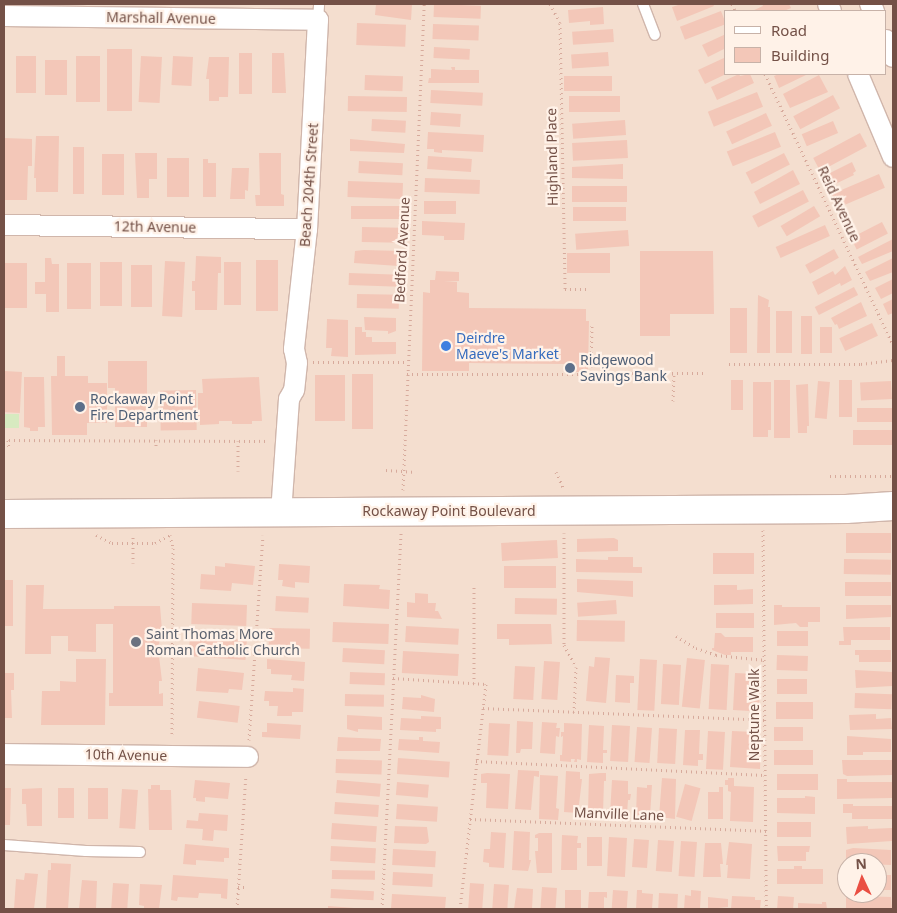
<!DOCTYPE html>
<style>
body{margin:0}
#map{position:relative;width:897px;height:913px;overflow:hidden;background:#fdeee1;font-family:"Noto Sans",sans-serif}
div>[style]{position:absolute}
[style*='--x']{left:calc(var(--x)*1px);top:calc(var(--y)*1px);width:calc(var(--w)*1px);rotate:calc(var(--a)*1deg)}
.residential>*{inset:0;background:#f4decf}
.green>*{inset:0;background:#d7eac0;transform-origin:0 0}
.building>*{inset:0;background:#f3c7b8;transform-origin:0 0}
.path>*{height:3px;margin-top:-1.5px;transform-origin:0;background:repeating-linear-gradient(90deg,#d7aa9c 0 1px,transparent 0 5px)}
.roads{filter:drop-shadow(1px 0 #d0b6ab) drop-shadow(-1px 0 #d0b6ab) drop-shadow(0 1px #d0b6ab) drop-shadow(0 -1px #d0b6ab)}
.lane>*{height:10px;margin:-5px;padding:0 5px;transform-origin:5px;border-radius:5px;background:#fff}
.street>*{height:20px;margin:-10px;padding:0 10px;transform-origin:10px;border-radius:10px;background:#fff}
.secondary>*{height:28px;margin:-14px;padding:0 14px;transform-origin:14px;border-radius:14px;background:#fff}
.dots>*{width:14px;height:14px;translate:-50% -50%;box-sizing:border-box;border:2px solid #fff2e8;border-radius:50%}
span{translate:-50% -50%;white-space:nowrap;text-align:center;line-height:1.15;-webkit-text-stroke:4.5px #fff2e8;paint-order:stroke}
.street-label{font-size:14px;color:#745147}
.shop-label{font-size:14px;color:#366cbe}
.left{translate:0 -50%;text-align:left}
.service-label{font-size:14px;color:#4e5e75}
.worship-label{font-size:14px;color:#5b616d}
.frame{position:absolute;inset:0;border:5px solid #745147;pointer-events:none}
.legend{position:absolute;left:724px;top:10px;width:162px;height:65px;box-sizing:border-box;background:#fff2e8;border:1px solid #c7b2a8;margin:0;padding:6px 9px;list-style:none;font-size:15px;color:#745147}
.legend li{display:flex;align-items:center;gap:10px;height:25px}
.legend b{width:25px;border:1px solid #c7b2a8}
.north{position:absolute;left:837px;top:853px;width:50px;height:50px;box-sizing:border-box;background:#fff2e8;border:1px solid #c7b2a8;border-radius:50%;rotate:357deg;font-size:14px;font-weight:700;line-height:20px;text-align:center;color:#745147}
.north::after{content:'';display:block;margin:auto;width:18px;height:22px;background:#ea4f43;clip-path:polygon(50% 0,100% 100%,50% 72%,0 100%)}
</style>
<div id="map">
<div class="residential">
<div style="clip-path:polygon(evenodd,4px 4px,893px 4px,893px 909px,4px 909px,4px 4px,726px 11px,886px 11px,886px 74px,726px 74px,726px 11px,4px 4px,847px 863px,877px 863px,877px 893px,847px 893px,847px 863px)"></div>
</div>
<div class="green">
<div style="left:4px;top:414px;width:15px;height:14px"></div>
</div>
<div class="building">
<div style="clip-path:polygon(376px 4px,412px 4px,411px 20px,375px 15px)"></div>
<div style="left:434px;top:4px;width:47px;height:13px;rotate:2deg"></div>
<div style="clip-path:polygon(681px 4px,713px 4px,714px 6px,677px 21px,672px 7px)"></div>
<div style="clip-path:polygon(762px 4px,789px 4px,791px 8px,784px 11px,752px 11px,763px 6px)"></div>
<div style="clip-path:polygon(603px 7px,604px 24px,590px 25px,590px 21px,569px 23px,568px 10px)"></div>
<div style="left:721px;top:11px;width:14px;height:44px;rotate:69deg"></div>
<div style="left:357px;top:23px;width:49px;height:22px;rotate:2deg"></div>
<div style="left:433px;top:24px;width:46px;height:15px;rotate:2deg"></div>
<div style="left:613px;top:29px;width:13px;height:41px;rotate:86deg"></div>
<div style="clip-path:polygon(726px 34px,726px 48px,708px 57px,702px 45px)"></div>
<div style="left:434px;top:47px;width:36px;height:11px;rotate:3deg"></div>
<div style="left:107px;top:49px;width:25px;height:62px"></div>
<div style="left:608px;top:52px;width:14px;height:37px;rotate:86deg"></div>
<div style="left:239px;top:53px;width:13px;height:41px"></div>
<div style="clip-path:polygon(272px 53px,284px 53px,286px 93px,272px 93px)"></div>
<div style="left:16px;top:56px;width:20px;height:37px"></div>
<div style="left:76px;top:56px;width:24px;height:46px"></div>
<div style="left:141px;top:56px;width:21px;height:46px;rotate:3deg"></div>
<div style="left:173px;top:56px;width:20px;height:29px;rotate:3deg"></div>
<div style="clip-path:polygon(209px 57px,229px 57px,228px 97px,219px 97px,219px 101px,209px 101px,209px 79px,206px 79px)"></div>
<div style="clip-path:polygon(726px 57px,726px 74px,705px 84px,698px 70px)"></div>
<div style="left:45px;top:60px;width:22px;height:35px"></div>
<div style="clip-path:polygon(451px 67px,455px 67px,455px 70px,479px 70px,479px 83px,428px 83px,429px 78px,431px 78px,431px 69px,452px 70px)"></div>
<div style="clip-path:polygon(739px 74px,740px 76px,750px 74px,754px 83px,717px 100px,711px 87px)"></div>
<div style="clip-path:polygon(779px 74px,808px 74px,779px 88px,774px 76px)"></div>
<div style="left:365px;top:75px;width:38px;height:15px;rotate:2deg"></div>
<div style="clip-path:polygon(819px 75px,828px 92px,790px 108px,783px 94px)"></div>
<div style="left:612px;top:76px;width:15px;height:48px;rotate:90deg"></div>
<div style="left:431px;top:90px;width:52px;height:13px;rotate:3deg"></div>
<div style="left:757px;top:92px;width:16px;height:53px;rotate:68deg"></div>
<div style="left:833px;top:95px;width:15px;height:45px;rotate:62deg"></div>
<div style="left:348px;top:96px;width:59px;height:15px;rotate:1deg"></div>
<div style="left:620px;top:96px;width:16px;height:51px;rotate:90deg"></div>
<div style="left:431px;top:112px;width:30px;height:13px;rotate:4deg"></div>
<div style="left:766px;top:113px;width:14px;height:44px;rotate:65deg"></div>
<div style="left:372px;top:119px;width:34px;height:12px;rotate:3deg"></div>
<div style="left:625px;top:120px;width:15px;height:53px;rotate:86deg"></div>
<div style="left:833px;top:121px;width:13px;height:34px;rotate:67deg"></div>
<div style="clip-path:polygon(428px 132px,484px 135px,483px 152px,442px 150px,442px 153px,434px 152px,434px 149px,427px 149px)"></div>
<div style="left:775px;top:132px;width:16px;height:52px;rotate:68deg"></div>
<div style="left:860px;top:133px;width:15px;height:53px;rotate:62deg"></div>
<div style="clip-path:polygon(36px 136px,59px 136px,58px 192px,36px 192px,36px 178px,34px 178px)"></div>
<div style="clip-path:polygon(4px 138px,32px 139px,32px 166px,28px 166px,27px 200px,4px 200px)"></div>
<div style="clip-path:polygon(350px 139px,405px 144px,404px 153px,350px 151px)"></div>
<div style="left:627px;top:140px;width:18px;height:55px;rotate:87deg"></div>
<div style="left:73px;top:147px;width:11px;height:47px"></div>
<div style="clip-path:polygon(135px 153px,157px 153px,157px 179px,149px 179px,149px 198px,137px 198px)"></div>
<div style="clip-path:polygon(259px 153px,281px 153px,281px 194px,284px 195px,284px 206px,256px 206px,255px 195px,260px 195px)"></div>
<div style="left:784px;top:153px;width:13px;height:43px;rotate:63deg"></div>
<div style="left:102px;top:154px;width:22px;height:41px"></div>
<div style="left:428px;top:156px;width:44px;height:13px;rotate:4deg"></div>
<div style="left:167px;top:158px;width:22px;height:39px"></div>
<div style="clip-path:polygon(203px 159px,208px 159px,208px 163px,216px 163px,216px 197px,203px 197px)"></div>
<div style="left:359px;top:161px;width:44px;height:12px;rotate:3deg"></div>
<div style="clip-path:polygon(852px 162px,856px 171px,853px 173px,854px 175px,827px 188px,822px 177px)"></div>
<div style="clip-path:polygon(623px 164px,623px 179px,572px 178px,572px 167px)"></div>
<div style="clip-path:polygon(232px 168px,249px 168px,248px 191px,245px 190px,245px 199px,230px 199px)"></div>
<div style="clip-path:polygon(793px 170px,800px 184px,760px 204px,754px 192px)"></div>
<div style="left:879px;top:174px;width:15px;height:51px;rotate:67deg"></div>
<div style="left:425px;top:178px;width:55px;height:14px;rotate:2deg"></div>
<div style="left:348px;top:181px;width:55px;height:16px;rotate:2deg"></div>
<div style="left:572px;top:186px;width:55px;height:16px"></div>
<div style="left:803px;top:190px;width:13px;height:57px;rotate:63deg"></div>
<div style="left:424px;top:201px;width:32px;height:13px"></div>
<div style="left:351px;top:206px;width:50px;height:13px"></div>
<div style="left:814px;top:206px;width:12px;height:39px;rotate:59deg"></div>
<div style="left:626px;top:207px;width:14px;height:53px;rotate:90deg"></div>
<div style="clip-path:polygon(422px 221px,465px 223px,464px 240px,444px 240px,444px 236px,422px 235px)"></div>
<div style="left:882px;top:222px;width:13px;height:35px;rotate:63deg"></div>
<div style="left:825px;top:225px;width:12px;height:54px;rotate:66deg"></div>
<div style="left:362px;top:227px;width:39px;height:15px;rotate:1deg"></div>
<div style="left:628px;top:230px;width:16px;height:53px;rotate:86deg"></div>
<div style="clip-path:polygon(893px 239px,893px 251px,862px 264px,858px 257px)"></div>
<div style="left:834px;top:249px;width:10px;height:33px;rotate:61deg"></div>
<div style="clip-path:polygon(364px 250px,400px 251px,399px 266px,354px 263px,355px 251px)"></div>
<div style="clip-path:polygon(640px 251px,713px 251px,714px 314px,670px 314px,670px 336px,640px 336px)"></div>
<div style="left:567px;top:253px;width:43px;height:20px"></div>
<div style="clip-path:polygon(196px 256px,221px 257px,221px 273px,218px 273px,217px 310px,195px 310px,195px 291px,192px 291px,192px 281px,195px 281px)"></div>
<div style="clip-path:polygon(45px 258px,51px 258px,52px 264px,59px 264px,59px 312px,46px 312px,46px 294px,35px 294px,35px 282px,45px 282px)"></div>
<div style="clip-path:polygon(893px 258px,893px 272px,870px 281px,865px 272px)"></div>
<div style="left:256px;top:260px;width:22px;height:51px"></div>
<div style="left:165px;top:261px;width:20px;height:55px;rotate:3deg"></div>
<div style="left:122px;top:262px;width:44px;height:22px;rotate:90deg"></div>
<div style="left:224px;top:262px;width:17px;height:43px"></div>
<div style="left:5px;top:263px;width:22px;height:45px"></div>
<div style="left:67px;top:263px;width:24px;height:46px"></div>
<div style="left:131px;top:265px;width:21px;height:42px"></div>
<div style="clip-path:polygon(845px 266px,852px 280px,841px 286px,840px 283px,818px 295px,812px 282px,833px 271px,835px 275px)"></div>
<div style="clip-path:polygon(436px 271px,459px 272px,459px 281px,444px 282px,457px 282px,457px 292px,469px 293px,469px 308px,586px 309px,586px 321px,589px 321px,588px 372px,566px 372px,566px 364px,469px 363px,469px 371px,422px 371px,423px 292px,430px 293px,430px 280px,435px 280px)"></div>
<div style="left:349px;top:273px;width:51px;height:12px;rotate:2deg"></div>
<div style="clip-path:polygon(893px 279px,893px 293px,881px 299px,875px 288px)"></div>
<div style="left:854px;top:287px;width:9px;height:44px;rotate:63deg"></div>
<div style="left:357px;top:294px;width:42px;height:14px;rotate:1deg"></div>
<div style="clip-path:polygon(758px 295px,769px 300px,768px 307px,770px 307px,770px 353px,757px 353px)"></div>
<div style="clip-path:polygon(893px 299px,893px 313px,888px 315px,883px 304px)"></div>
<div style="clip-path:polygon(861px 302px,867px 316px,839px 329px,837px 324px,835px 325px,831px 318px)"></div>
<div style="left:747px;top:308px;width:45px;height:17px;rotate:90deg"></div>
<div style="left:776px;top:311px;width:16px;height:42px"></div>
<div style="left:801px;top:316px;width:11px;height:38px"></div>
<div style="clip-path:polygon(364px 317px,396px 318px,396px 331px,388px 334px,388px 331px,365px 330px)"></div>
<div style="clip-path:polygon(327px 319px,348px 320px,348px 357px,331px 356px,332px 348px,326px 348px)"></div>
<div style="left:872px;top:323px;width:14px;height:36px;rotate:65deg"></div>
<div style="clip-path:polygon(355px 327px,362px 327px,362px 332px,366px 332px,366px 337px,372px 337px,372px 342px,396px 342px,396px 354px,355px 355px)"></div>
<div style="left:820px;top:327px;width:12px;height:26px"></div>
<div style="clip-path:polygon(57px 356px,65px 356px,65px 376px,88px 376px,88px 383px,107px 383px,107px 423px,87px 423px,87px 435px,52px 435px,51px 376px,57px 376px)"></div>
<div style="clip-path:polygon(108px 361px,147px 361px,147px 427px,115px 427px,115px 388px,108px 388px)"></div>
<div style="left:4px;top:371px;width:18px;height:41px;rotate:3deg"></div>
<div style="left:373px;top:374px;width:55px;height:21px;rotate:90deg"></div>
<div style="left:315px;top:375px;width:30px;height:46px"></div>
<div style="clip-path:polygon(24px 377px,44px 377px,45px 427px,38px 427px,38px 431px,30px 431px,30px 428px,24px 427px)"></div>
<div style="clip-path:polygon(259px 377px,262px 421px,252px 421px,252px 424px,232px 424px,232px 421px,219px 421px,219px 424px,200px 425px,200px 421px,198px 421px,198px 393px,203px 393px,202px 379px)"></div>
<div style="left:731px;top:380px;width:12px;height:30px"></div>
<div style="left:774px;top:380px;width:16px;height:58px"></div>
<div style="left:839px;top:380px;width:13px;height:37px"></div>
<div style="left:818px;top:381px;width:12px;height:37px;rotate:5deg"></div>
<div style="left:891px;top:381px;width:18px;height:31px;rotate:87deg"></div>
<div style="clip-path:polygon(753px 382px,771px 382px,771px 430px,768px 430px,768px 437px,753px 437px)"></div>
<div style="clip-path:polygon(808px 384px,809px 426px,807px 426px,807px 433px,798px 433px,796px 385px)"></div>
<div style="left:196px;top:390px;width:40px;height:36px;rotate:89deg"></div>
<div style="left:857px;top:408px;width:35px;height:14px"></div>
<div style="left:853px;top:430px;width:39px;height:15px"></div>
<div style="left:846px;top:533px;width:45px;height:20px"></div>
<div style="clip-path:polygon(614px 538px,618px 540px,618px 551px,577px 552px,577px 539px)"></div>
<div style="left:557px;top:540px;width:18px;height:56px;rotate:87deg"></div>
<div style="left:713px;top:553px;width:41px;height:21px"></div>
<div style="clip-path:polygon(608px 557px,633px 557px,633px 567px,642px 567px,642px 573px,576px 572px,576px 559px,608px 560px)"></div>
<div style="left:844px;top:559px;width:47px;height:15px;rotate:1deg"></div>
<div style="clip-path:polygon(225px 563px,255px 566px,253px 585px,232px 583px,231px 591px,200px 589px,201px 574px,215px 575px,215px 566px,225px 567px)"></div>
<div style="clip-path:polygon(279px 564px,310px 566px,309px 583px,295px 582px,295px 588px,282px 586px,283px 580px,278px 580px)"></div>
<div style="left:504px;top:566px;width:52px;height:22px"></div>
<div style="clip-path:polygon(577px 579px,633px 581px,633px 597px,577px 592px)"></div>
<div style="left:4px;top:580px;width:9px;height:46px"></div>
<div style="left:845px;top:582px;width:46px;height:14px"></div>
<div style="clip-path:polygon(344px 584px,380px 585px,379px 589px,390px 590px,389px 609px,343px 606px)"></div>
<div style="clip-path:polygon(26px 585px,44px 585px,43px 609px,114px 609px,114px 606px,160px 606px,162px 630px,160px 630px,159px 647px,162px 647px,162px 656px,159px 656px,162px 681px,159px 681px,159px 694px,163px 693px,163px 706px,109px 706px,109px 693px,113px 693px,113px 624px,96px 624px,96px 652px,68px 651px,68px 636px,51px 636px,51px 654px,25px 654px)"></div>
<div style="clip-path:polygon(714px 585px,737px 585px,737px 590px,753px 589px,753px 604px,714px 605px)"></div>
<div style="clip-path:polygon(415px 593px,428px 594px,428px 603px,436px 603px,435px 611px,438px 611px,442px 619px,407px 617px,407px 602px,415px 603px)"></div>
<div style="left:276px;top:596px;width:33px;height:15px;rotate:3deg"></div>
<div style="left:515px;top:598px;width:42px;height:16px;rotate:1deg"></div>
<div style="left:616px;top:600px;width:14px;height:39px;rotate:86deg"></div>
<div style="left:192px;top:603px;width:55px;height:21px;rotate:2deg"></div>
<div style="clip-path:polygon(774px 605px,782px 605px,782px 607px,820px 607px,820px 622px,808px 622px,808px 627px,800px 627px,796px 623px,774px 625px)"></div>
<div style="clip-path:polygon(846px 605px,891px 605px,891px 617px,846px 619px)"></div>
<div style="left:716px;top:613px;width:38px;height:15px"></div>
<div style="left:577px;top:620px;width:48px;height:21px;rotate:1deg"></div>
<div style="left:333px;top:622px;width:56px;height:20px;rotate:2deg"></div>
<div style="clip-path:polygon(497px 624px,551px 624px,552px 644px,509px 645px,509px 639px,497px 639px)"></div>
<div style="left:406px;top:626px;width:53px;height:16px;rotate:3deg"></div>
<div style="clip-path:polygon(843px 627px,890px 627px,890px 640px,851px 640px,851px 645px,839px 645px,839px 641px,844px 641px)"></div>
<div style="left:269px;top:628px;width:41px;height:20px;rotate:1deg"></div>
<div style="left:777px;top:631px;width:31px;height:15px"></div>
<div style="clip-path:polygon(715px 633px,721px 633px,725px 637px,753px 637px,753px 652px,731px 652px,731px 655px,725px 655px,712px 650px,712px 648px,714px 648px)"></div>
<div style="left:190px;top:636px;width:57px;height:20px;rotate:4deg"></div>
<div style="left:343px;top:648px;width:42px;height:14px;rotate:3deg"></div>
<div style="clip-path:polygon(855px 650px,891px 650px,891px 662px,859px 662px,859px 655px,855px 655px)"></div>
<div style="left:403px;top:651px;width:56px;height:22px;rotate:3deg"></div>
<div style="left:777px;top:655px;width:31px;height:15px;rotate:2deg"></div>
<div style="clip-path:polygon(595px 657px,610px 658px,606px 703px,586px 701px,589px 666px,594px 667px)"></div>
<div style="left:687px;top:658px;width:18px;height:49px;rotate:6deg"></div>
<div style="clip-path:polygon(76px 659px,106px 659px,105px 725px,41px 725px,42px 691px,60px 691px,60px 681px,76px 682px)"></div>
<div style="clip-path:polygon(267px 659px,305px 662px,304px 681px,291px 680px,292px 675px,271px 674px,271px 669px,267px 669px)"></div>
<div style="left:640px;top:659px;width:17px;height:51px;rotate:3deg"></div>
<div style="left:544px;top:661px;width:16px;height:38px;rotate:4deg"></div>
<div style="left:663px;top:664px;width:18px;height:40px;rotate:3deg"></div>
<div style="left:711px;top:664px;width:18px;height:45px;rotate:3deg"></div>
<div style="left:515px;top:666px;width:20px;height:33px;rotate:3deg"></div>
<div style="clip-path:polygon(198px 668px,244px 673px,242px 690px,229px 689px,228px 693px,196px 691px)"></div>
<div style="clip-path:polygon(855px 670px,892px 672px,892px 686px,856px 688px)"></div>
<div style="left:350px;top:672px;width:35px;height:12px;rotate:2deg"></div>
<div style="clip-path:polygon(4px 673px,14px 673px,14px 690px,11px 690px,12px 718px,4px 718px)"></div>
<div style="clip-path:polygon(735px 673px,757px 674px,756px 691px,760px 691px,759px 706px,750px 705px,750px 711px,733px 710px)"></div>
<div style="clip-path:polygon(616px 675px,634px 676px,634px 683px,630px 683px,630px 703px,615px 702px)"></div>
<div style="left:777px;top:679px;width:30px;height:15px"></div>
<div style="clip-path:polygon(293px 688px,304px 689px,303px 712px,292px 712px,292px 716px,277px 716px,278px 706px,269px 706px,269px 701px,264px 701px,265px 691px,293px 692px)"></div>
<div style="left:855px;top:693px;width:37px;height:15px;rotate:2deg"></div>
<div style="left:345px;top:694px;width:39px;height:12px;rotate:1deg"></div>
<div style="clip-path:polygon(421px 695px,435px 699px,434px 712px,402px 709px,403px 697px,421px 698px)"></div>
<div style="left:199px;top:701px;width:41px;height:17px;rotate:7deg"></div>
<div style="left:776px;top:702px;width:37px;height:17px"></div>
<div style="clip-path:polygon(876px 714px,876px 719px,891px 718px,892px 729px,850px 730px,849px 715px)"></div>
<div style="clip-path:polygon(347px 715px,382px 717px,382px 730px,358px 729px,358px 732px,347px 729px)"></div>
<div style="clip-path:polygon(421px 716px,441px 717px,441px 729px,436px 729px,436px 732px,400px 730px,401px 718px,421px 719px)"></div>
<div style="clip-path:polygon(517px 721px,533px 722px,532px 749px,521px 749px,520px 753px,516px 753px)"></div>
<div style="clip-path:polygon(542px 722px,557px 723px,556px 728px,560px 728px,559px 737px,556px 736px,555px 754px,540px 753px)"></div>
<div style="clip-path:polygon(267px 723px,301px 725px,300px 739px,262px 737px,262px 732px,267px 732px)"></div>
<div style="left:489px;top:723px;width:21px;height:32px;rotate:3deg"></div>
<div style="clip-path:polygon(564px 723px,582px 724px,581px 760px,577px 759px,577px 762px,574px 762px,575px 759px,571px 759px,571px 762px,560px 761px,560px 755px,562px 755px,563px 736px,561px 737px,561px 732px,564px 732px)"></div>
<div style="clip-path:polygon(589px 725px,604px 726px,603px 750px,607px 750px,607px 753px,603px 753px,603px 763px,587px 762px)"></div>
<div style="left:612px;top:725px;width:18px;height:36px;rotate:3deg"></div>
<div style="left:637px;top:727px;width:15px;height:35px;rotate:4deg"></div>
<div style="left:774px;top:727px;width:29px;height:14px"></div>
<div style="left:659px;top:728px;width:18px;height:35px;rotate:3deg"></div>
<div style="clip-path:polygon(685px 730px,700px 730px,699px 754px,703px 754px,703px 760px,698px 760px,698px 766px,683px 765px)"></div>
<div style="left:708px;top:731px;width:17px;height:38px;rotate:3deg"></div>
<div style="clip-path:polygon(732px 731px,754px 732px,754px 743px,761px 743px,760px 769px,730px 767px)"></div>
<div style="clip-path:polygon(847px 736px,891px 739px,891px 752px,863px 752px,863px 755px,847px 755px)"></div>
<div style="clip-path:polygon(338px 737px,381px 739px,380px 751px,337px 751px)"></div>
<div style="clip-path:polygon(419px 737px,423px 737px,423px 741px,440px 742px,439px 753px,398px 750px,399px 739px,419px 740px)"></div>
<div style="left:813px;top:750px;width:15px;height:39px;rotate:90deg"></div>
<div style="left:398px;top:758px;width:52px;height:16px;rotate:4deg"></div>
<div style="left:336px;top:759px;width:46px;height:14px;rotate:2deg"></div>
<div style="clip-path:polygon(842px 760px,892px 760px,892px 775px,847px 776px,843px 774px)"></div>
<div style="clip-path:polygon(518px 770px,539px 771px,539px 777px,534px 776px,531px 810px,515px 809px)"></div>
<div style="clip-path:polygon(566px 771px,580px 772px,580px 779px,582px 779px,578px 813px,564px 812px)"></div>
<div style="clip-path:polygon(487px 773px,510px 774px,508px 809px,486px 808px,487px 783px,481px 783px,481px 774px)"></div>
<div style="clip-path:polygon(601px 773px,606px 773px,606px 781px,604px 781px,603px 813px,588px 812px,589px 774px)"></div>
<div style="left:818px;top:774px;width:16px;height:41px;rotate:90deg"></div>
<div style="clip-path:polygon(540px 775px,558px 776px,556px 808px,559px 809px,558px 820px,539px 819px)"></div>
<div style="clip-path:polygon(662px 778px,676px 779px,675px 819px,659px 817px)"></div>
<div style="clip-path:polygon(728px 778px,734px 778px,734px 786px,754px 787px,753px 822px,730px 821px,731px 792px,728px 791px,728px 785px,725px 785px,725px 780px,728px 780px)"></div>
<div style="clip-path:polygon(837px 779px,847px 779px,847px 782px,892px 782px,892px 798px,837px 799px)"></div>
<div style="clip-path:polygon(195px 780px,230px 783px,228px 799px,205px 797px,205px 802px,196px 801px,196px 798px,193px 798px)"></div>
<div style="left:337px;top:780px;width:44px;height:13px;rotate:5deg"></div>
<div style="clip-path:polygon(612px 780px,628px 781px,628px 794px,631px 794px,630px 800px,628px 800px,627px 814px,610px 814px)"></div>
<div style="left:397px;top:782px;width:32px;height:13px;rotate:5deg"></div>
<div style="left:685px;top:784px;width:16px;height:34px;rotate:15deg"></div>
<div style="clip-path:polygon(151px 785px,160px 785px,160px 790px,171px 790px,172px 830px,149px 830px,148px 789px,151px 789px)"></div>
<div style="clip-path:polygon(647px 785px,652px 785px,650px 816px,636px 815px,637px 787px,647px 788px)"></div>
<div style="clip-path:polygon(719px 787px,723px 787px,723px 819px,708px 819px,708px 792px,719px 792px)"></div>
<div style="clip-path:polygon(4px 788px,11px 788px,10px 825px,4px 825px)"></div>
<div style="clip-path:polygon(42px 788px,42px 826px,27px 826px,26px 804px,22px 804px,22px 789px)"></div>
<div style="left:58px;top:788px;width:16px;height:30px"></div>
<div style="left:88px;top:788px;width:20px;height:31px"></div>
<div style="left:122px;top:789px;width:16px;height:39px;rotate:4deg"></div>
<div style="clip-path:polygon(805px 796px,815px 797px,815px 814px,777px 813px,777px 798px,805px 798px)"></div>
<div style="left:335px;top:802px;width:44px;height:12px;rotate:4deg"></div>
<div style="left:397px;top:804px;width:41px;height:15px;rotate:4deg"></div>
<div style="clip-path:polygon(843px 804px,853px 804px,853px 806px,892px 806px,892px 819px,852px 819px,852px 813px,843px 813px)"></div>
<div style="clip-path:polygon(199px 813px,228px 815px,227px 831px,214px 830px,213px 841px,202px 840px,203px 829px,186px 828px,187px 820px,198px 821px)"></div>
<div style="left:777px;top:822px;width:34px;height:15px"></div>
<div style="left:332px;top:823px;width:45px;height:16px;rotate:4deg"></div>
<div style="clip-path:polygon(395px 826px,427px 827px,429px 842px,426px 844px,394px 843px)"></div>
<div style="clip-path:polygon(868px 826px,868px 829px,892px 828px,892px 841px,847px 844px,846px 827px)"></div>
<div style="clip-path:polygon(514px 831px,530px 832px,529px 860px,531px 860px,528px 871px,512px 870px)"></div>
<div style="clip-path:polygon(491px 832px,506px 833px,504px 868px,489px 867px,489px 863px,483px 862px,484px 849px,490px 849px)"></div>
<div style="clip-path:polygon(539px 833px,552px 833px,552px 873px,537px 873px,535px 851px,538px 851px,538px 838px,535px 838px,535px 835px)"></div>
<div style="clip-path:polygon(562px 835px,578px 836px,577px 843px,581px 843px,581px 848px,577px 848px,577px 870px,561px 870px)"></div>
<div style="left:587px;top:837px;width:15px;height:29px"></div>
<div style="left:609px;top:837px;width:18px;height:39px;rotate:3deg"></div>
<div style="left:634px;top:839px;width:15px;height:28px;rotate:4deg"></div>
<div style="left:658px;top:840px;width:16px;height:31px;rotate:4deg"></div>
<div style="left:681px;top:841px;width:16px;height:35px;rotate:4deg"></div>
<div style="clip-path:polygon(729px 842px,752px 844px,750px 879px,727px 878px,728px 865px,726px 865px)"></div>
<div style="clip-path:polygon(705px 843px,721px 843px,723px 864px,720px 864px,721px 877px,703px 877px)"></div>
<div style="clip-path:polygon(185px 844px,229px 848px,229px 858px,224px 858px,224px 862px,196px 860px,196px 865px,183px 864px)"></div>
<div style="left:331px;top:846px;width:45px;height:15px;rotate:3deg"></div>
<div style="clip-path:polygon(777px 846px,810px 846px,809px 852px,806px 852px,806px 861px,778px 861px)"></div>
<div style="clip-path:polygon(853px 848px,891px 850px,891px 865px,846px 863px,846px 850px)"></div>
<div style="left:393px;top:849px;width:43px;height:16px;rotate:3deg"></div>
<div style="clip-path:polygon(51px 863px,71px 864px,68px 909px,46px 909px,48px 870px,51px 870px)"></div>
<div style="clip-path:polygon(794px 866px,802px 866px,802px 869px,823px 869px,823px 884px,777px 884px,777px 869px,794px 869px)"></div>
<div style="left:332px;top:870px;width:43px;height:9px;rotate:1deg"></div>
<div style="left:393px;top:872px;width:40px;height:13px;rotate:3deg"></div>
<div style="clip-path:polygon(25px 873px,38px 874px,34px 909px,14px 909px,16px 879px,24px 880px)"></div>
<div style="clip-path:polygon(173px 875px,228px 879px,227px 899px,221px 898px,221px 894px,199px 893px,198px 898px,178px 897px,177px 901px,171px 900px)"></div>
<div style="left:877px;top:875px;width:14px;height:15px"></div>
<div style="clip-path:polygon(82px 880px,97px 881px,96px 909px,79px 909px)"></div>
<div style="left:113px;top:883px;width:16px;height:26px;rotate:4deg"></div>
<div style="left:470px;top:883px;width:14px;height:26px;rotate:4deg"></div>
<div style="clip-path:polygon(140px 884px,162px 885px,159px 909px,144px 909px,144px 906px,139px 905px)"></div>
<div style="left:494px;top:884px;width:15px;height:25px;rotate:4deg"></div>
<div style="left:542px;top:887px;width:15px;height:22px;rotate:4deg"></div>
<div style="clip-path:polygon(517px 888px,533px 889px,532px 909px,514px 909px)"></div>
<div style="left:331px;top:889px;width:43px;height:9px;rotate:3deg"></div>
<div style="left:565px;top:890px;width:16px;height:19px"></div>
<div style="left:613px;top:890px;width:15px;height:19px;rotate:4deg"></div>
<div style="clip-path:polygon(637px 890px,642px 890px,642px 893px,653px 894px,652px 909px,636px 909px)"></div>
<div style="clip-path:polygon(691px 890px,701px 891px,700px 909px,684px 909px,685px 895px,691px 896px)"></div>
<div style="clip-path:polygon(589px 892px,607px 892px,607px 898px,604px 897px,604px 909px,588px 909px)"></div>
<div style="left:659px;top:893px;width:19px;height:16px;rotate:3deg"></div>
<div style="clip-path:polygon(392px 894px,446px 897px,445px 909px,391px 909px)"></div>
<div style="clip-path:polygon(732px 896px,755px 897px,755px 900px,761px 900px,760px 909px,731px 909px)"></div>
<div style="left:778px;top:896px;width:16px;height:13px;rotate:4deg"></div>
<div style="clip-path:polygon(859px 896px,891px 897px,892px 909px,846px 909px,846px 897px)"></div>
<div style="clip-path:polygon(708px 897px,728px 899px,728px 907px,708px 909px)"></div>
<div style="clip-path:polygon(822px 902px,826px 902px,827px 909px,798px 909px,798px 903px,822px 904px)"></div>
<div style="clip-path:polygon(328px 906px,354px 908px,354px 909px,328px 909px)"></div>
</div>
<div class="path">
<div style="--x:550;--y:4;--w:21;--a:62"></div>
<div style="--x:560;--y:23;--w:266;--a:88.9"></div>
<div style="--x:565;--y:289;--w:23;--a:0"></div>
<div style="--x:732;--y:4;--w:8;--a:67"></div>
<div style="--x:765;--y:74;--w:300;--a:64.7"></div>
<div style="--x:313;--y:362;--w:95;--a:0"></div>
<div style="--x:729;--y:364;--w:132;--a:0"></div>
<div style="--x:861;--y:364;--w:32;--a:-7"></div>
<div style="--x:591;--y:372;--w:49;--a:-88.8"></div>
<div style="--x:627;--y:373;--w:80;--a:0"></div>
<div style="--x:407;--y:374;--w:182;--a:0"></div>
<div style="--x:589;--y:374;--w:9;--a:-13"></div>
<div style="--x:673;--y:401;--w:28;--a:-88"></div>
<div style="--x:4;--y:440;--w:263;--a:0.2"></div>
<div style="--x:8;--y:440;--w:9;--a:84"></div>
<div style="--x:156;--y:440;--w:9;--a:90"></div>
<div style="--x:238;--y:441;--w:30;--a:90"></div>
<div style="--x:386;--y:470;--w:30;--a:4"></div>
<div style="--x:556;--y:472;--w:19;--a:65"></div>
<div style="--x:830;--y:476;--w:63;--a:0"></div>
<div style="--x:403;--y:490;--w:486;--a:-87.5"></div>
<div style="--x:763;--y:530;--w:379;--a:89.5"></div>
<div style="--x:564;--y:533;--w:112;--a:90"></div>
<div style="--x:564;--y:645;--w:25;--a:61"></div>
<div style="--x:576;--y:667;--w:45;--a:92.5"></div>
<div style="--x:96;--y:535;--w:18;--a:27"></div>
<div style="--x:112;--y:543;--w:43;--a:0"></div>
<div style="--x:155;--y:543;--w:17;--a:-28"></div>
<div style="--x:170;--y:535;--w:13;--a:77"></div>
<div style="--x:173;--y:548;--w:186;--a:90.3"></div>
<div style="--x:133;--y:563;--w:29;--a:-90"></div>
<div style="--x:676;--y:636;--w:23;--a:31"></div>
<div style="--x:696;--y:648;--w:21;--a:19"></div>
<div style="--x:716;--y:655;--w:49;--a:5.8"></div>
<div style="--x:393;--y:678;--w:93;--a:3.7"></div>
<div style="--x:486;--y:684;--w:226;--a:96.6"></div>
<div style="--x:474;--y:683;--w:98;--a:-90"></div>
<div style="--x:483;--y:708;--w:282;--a:2.4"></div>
<div style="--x:249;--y:740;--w:205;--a:-86.1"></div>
<div style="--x:476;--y:761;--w:290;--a:2.8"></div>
<div style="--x:470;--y:819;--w:297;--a:2.3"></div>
<div style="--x:238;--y:887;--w:8;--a:0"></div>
<div style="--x:237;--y:909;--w:134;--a:-86.2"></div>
<div style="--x:382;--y:909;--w:376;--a:-87.1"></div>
</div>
<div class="roads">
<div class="lane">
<div style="--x:643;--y:4;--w:33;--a:69"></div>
<div style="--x:318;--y:20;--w:16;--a:-86"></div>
<div style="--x:4;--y:845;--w:82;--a:4.2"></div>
<div style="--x:86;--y:851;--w:54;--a:1.1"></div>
</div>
<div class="street">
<div style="--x:828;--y:4;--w:8;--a:67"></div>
<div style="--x:870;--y:4;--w:8;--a:60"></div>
<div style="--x:4;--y:16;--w:314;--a:0.7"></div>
<div style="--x:318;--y:20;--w:209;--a:93"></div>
<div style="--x:307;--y:229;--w:121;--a:96.2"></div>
<div style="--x:294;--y:349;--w:14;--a:78"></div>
<div style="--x:297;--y:363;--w:27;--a:96"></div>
<div style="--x:294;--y:390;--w:10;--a:119"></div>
<div style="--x:289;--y:399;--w:113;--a:94"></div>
<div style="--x:886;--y:40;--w:18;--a:68"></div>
<div style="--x:858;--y:74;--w:90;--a:67.1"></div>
<div style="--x:4;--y:225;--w:303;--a:0.8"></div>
<div style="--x:4;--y:754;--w:244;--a:0.7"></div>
</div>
<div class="secondary">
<div style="--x:4;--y:514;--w:842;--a:-0.34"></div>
<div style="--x:846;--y:509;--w:47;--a:-3.7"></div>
</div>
</div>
<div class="dots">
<div style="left:446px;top:346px;background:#3f7fe0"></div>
<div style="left:570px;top:368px;background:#5c6f8a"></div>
<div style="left:80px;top:407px;background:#5c6f8a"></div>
<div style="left:136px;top:642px;background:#6b7280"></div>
</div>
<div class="street-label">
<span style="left:161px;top:18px;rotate:1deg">Marshall Avenue</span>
<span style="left:552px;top:157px;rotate:-91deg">Highland Place</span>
<span style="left:309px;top:185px;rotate:-86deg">Beach 204th Street</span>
<span style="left:839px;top:204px;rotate:65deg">Reid Avenue</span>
<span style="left:155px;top:227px;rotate:1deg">12th Avenue</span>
<span style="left:402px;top:250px;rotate:-87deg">Bedford Avenue</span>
<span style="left:449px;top:511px">Rockaway Point Boulevard</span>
<span style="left:754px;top:715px;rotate:-90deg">Neptune Walk</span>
<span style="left:126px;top:755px;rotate:1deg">10th Avenue</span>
<span style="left:619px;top:814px;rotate:2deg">Manville Lane</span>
</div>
<div class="shop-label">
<span class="left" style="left:456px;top:346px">Deirdre<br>Maeve's Market</span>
</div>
<div class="service-label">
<span class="left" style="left:580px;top:368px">Ridgewood<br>Savings Bank</span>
<span class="left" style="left:90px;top:407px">Rockaway Point<br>Fire Department</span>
</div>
<div class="worship-label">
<span class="left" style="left:146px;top:642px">Saint Thomas More<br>Roman Catholic Church</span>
</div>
<div class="frame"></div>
<ul class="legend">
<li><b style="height:6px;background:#fff"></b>Road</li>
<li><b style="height:14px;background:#f3c7b8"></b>Building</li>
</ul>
<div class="north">N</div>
</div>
